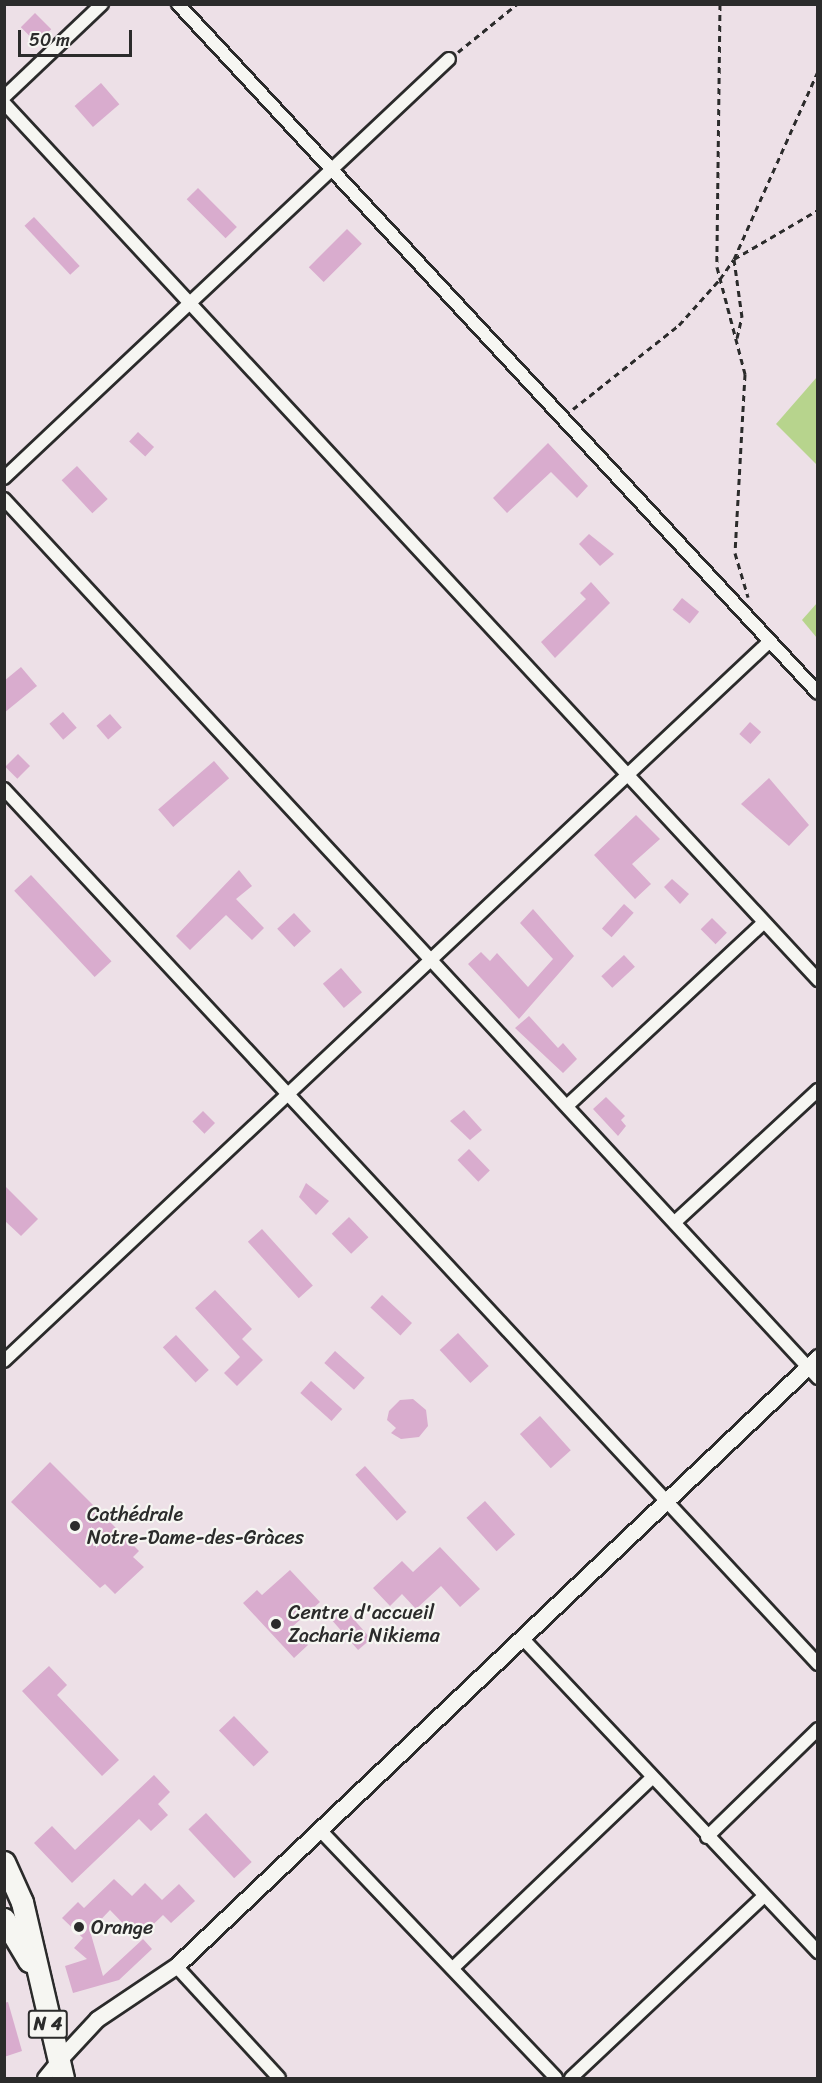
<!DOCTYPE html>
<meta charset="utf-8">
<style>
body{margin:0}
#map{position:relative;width:822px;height:2083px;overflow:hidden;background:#ede0e7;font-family:Sriracha,sans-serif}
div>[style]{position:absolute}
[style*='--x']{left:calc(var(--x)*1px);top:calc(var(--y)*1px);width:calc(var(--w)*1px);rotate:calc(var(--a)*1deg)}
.green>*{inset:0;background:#b7d48d}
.building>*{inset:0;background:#d9acce;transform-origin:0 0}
.path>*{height:3px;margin-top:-1.5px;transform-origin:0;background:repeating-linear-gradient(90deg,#2b2b2b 0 6px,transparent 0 10.5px)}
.roads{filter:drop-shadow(2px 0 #2b2b2b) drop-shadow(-2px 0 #2b2b2b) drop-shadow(0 2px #2b2b2b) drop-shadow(0 -2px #2b2b2b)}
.minor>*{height:12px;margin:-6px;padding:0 6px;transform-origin:6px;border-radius:6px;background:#f6f6f2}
.tertiary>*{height:15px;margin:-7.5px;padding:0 7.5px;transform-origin:7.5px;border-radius:7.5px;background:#f6f6f2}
.trunk>*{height:21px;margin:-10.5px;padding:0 10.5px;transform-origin:10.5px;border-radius:10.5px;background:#f6f6f2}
.dots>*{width:16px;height:16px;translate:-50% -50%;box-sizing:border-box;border:3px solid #f6f6f2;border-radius:50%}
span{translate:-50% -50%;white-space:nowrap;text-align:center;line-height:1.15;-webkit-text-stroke:4.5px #f6f6f2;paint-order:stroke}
.shield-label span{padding:2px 4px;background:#f6f6f2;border:2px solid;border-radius:4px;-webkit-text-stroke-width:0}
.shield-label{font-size:18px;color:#2b2b2b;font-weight:700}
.poi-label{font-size:20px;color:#2b2b2b}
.left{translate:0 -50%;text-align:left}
.frame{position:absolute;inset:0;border:6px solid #2b2b2b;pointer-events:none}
.scale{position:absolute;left:18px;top:30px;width:114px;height:27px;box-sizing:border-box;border:3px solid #2b2b2b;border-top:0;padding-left:8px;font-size:18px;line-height:21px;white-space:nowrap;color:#2b2b2b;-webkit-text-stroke:4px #f6f6f2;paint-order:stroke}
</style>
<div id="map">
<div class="green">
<div style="clip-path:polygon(817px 377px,817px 465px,776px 424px)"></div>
<div style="clip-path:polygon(817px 603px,817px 638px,802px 620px)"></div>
</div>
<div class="building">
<div style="left:35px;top:13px;width:23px;height:20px;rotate:45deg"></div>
<div style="left:101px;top:83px;width:28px;height:35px;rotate:49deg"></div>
<div style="left:198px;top:188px;width:55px;height:16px;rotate:45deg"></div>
<div style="left:34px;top:217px;width:67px;height:13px;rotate:47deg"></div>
<div style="left:347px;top:229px;width:21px;height:54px;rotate:45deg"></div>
<div style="left:138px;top:432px;width:22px;height:13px;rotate:43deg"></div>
<div style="clip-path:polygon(548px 443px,588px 486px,577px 498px,551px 472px,507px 513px,493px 498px)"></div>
<div style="left:77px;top:466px;width:45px;height:21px;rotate:47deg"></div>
<div style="clip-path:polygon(589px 534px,614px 554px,600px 566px,579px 544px)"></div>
<div style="clip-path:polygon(591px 582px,610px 603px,555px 658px,541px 642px,586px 599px,580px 593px)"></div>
<div style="left:682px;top:598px;width:22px;height:15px;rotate:39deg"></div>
<div style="clip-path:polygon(21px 667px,37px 686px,4px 713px,4px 681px)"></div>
<div style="left:63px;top:712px;width:21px;height:18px;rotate:49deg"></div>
<div style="left:110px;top:714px;width:18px;height:18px;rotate:49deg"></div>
<div style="left:750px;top:722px;width:15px;height:16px;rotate:42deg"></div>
<div style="left:18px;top:754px;width:17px;height:18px;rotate:45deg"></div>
<div style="left:214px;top:761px;width:23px;height:74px;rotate:49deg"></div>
<div style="clip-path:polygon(769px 778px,809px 825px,789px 846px,741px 804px)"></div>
<div style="clip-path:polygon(636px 815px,660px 839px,632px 864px,651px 884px,635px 899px,594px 855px)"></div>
<div style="clip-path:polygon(239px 870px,252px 886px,236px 899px,264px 928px,252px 940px,226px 915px,190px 950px,176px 936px)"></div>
<div style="left:31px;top:875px;width:118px;height:23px;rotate:47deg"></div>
<div style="clip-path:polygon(672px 879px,689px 894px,680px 904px,664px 887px)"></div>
<div style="left:624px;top:904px;width:13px;height:33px;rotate:42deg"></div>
<div style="clip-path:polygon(533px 909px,574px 956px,519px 1019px,468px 964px,481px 952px,490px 961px,497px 953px,528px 987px,553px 959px,520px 923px)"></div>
<div style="left:294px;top:913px;width:25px;height:23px;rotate:47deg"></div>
<div style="left:712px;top:918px;width:21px;height:16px;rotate:45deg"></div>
<div style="left:624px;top:955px;width:16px;height:31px;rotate:47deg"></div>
<div style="left:341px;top:968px;width:32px;height:24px;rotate:49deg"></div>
<div style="clip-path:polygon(529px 1016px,558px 1048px,563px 1043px,577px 1059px,563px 1073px,515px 1028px)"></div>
<div style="clip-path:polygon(606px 1097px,625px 1116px,621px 1120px,626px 1126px,618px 1136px,593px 1109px)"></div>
<div style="clip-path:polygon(464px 1110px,482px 1130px,470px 1140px,450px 1121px)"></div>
<div style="left:203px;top:1111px;width:17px;height:15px;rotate:45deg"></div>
<div style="left:469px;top:1149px;width:30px;height:16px;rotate:46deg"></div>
<div style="clip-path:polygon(306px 1183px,329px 1201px,316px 1215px,299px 1197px)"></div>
<div style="clip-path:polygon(4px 1185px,38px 1219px,21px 1236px,4px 1220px)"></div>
<div style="left:349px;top:1217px;width:28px;height:24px;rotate:46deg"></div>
<div style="left:262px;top:1229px;width:76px;height:19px;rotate:48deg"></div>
<div style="clip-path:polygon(215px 1290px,252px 1329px,242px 1339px,263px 1360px,237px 1386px,224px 1373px,240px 1357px,195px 1308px)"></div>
<div style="left:382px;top:1295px;width:41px;height:17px;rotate:43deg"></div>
<div style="left:458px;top:1333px;width:45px;height:25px;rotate:47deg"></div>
<div style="left:176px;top:1335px;width:48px;height:18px;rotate:47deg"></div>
<div style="left:335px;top:1351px;width:40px;height:16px;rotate:42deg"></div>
<div style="left:311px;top:1381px;width:42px;height:16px;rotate:42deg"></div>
<div style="clip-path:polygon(413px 1399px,426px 1410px,428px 1426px,419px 1437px,401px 1439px,391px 1433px,396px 1428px,387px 1420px,389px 1411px,400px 1400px)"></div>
<div style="left:540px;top:1416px;width:46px;height:27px;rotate:48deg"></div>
<div style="clip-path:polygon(50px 1462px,139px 1551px,133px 1557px,144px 1567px,115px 1594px,105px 1584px,100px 1588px,11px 1502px)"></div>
<div style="left:365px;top:1466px;width:62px;height:13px;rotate:48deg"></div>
<div style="left:485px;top:1501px;width:45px;height:25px;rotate:48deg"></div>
<div style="clip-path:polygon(440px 1547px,480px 1589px,460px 1607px,441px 1586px,416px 1609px,402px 1594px,390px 1606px,373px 1588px,402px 1561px,413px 1572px)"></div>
<div style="clip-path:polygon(290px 1570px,320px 1602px,292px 1627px,308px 1645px,294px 1658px,243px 1603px,257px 1590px,262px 1595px)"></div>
<div style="left:344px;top:1608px;width:41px;height:17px;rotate:49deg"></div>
<div style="clip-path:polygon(49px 1666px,67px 1685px,57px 1695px,119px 1760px,102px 1776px,22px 1691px)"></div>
<div style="left:234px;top:1716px;width:50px;height:21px;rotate:46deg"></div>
<div style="clip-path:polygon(154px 1775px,170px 1792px,158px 1804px,168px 1815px,151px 1831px,139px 1819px,72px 1883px,34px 1843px,52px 1826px,75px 1850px)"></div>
<div style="left:206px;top:1813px;width:67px;height:24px;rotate:47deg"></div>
<div style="clip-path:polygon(114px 1879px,132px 1896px,145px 1883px,162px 1900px,179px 1884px,195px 1901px,171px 1923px,163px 1915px,138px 1939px,110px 1910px,90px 1931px,103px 1976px,143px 1939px,152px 1949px,119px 1980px,73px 1993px,65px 1966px,87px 1959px,74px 1948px,83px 1938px,62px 1918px,78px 1902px,84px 1908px)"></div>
<div style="clip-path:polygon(8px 2002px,22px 2051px,4px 2057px,4px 2003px)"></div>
</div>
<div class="path">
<div style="--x:720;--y:4;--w:263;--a:90.7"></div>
<div style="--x:717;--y:267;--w:111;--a:75.3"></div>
<div style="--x:745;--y:374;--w:179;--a:93.2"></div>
<div style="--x:735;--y:553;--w:46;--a:73.5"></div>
<div style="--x:458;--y:52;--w:76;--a:-39.1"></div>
<div style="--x:737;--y:338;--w:22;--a:-77"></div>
<div style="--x:742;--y:317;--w:59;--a:-97.9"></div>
<div style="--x:734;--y:259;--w:97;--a:-30.3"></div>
<div style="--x:573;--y:409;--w:135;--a:-38.4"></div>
<div style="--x:679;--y:325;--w:62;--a:-48.3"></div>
<div style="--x:720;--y:279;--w:24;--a:-55"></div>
<div style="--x:734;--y:259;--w:206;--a:-65.9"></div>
</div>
<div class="roads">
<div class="minor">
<div style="--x:178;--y:4;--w:940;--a:47.11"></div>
<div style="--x:4;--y:97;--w:135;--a:-43.5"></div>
<div style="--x:4;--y:103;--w:1197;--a:47.13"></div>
<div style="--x:4;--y:478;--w:611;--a:-43.28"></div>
<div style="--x:4;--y:499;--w:1198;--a:47.2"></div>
<div style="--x:4;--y:789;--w:1195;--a:47.07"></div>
<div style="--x:568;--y:1105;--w:268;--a:-43"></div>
<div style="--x:675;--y:1222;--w:195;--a:-42.7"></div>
<div style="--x:4;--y:1361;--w:1051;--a:-43.23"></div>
<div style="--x:524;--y:1640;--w:429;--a:46.7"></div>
<div style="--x:320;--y:1830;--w:342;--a:46.4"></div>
<div style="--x:707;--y:1837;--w:155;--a:-44.2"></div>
<div style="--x:176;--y:1966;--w:152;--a:47.4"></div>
<div style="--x:454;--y:1967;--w:274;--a:-43.7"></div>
<div style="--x:44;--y:2078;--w:22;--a:-51"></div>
<div style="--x:571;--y:2078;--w:264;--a:-43.3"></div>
</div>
<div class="tertiary">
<div style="--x:58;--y:2061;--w:57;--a:-47.1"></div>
<div style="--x:97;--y:2019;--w:95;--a:-33.9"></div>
<div style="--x:176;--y:1966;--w:885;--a:-43.49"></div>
</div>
<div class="trunk">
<div style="--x:4;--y:1862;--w:44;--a:65.8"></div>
<div style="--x:22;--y:1902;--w:181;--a:76.9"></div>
<div style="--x:4;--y:1919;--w:49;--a:59.2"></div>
</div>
</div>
<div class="dots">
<div style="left:75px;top:1526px;background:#2b2b2b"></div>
<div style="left:276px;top:1624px;background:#2b2b2b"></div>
<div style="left:79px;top:1927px;background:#2b2b2b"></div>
</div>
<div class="shield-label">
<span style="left:48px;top:2024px">N 4</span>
</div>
<div class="poi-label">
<span class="left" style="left:87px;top:1526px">Cathédrale<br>Notre-Dame-des-Gràces</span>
<span class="left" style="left:288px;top:1624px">Centre d'accueil<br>Zacharie Nikiema</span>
<span class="left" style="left:91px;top:1927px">Orange</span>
</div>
<div class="frame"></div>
<div class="scale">50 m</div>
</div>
